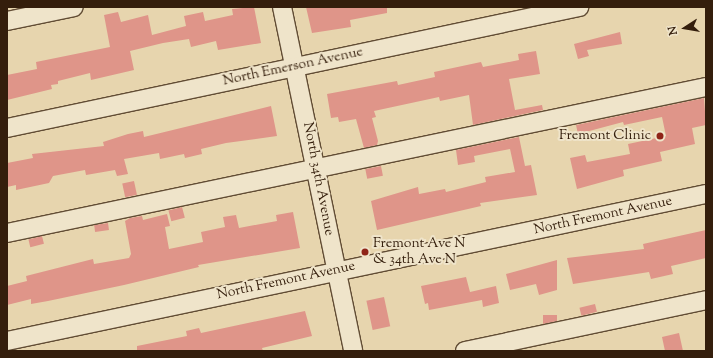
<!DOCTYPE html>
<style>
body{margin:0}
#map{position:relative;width:713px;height:358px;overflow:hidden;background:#e7d5ae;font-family:"Sorts Mill Goudy",serif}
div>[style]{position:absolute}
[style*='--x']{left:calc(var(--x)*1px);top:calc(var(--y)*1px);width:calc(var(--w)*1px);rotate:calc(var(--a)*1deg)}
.building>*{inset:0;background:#df9589;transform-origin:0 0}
.roads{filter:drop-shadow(1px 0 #614c34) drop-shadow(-1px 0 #614c34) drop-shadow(0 1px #614c34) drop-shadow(0 -1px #614c34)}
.minor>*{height:18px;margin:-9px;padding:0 9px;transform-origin:9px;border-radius:9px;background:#efe4ca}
.dots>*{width:11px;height:11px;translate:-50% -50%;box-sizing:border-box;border:2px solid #efe4ca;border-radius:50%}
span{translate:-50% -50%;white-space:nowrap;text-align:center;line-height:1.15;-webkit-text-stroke:4px #efe4ca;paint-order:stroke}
.street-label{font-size:14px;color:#341e0c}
.poi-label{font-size:14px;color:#341e0c}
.right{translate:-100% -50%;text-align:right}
.left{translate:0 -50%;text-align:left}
.frame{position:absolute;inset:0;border:8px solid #341e0c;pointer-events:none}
.north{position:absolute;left:665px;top:8px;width:40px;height:40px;-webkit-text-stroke:3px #efe4ca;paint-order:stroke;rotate:258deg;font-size:11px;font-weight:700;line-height:16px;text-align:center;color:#341e0c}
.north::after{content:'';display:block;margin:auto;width:14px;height:18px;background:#341e0c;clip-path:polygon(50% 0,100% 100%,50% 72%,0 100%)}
</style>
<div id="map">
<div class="building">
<div style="clip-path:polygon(254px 7px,261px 43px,218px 50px,216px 41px,191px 47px,189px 39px,163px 43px,130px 51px,134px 70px,91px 80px,90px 73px,58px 81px,58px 84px,51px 85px,52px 89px,7px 100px,7px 75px,37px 69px,36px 62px,110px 47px,104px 15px,118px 12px,121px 22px,148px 15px,152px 35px,186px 26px,184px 16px,203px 12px,205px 21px,233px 15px,232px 9px)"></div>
<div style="clip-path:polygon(306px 7px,387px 7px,387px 13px,350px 20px,351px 27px,312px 33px)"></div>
<div style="clip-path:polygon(620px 32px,622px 44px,587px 50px,589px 56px,578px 59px,574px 44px)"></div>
<div style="clip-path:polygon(536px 51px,540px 74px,509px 79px,515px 110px,542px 105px,543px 110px,473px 125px,469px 95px,440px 101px,439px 97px,374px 111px,376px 117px,372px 118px,378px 141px,377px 145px,364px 148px,356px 119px,339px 122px,338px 117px,331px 118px,327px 94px,397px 81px,398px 85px,435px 77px,434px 72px,481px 62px,483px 67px,519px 60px,518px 54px)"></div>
<div style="clip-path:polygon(704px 98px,706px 125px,692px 128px,695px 144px,660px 152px,662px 161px,623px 170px,624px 176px,577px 189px,570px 158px,585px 155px,587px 162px,630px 154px,628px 144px,666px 136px,662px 117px,624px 125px,623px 122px,578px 134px,576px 125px)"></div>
<div style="clip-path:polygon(271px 106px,277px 136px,226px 143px,201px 149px,202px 154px,185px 158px,184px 154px,160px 159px,159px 153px,124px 159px,128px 174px,117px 176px,115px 170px,86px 175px,85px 170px,53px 176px,49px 183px,16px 190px,16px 185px,7px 187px,7px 163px,33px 158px,32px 154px,104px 146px,103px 142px,128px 134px,143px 131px,144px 137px)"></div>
<div style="clip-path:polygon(519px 137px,525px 166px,531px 165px,537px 195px,480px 203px,481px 206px,377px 230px,371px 201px,418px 187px,419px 194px,445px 189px,446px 192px,486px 182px,485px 177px,515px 172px,510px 149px,474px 156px,475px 162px,458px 165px,456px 150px)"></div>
<div style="left:381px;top:166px;width:10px;height:16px;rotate:79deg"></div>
<div style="left:134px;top:181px;width:14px;height:12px;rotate:78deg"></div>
<div style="left:182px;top:207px;width:11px;height:14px;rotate:75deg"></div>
<div style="clip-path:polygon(293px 212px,300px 248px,198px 265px,199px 267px,124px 285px,48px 301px,31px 304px,31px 299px,7px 305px,7px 286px,27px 281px,26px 276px,93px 259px,94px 264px,129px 258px,131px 254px,125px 221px,130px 218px,142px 216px,143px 220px,167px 214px,170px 226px,165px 227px,169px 249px,203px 242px,201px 232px,225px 227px,223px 217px,236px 215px,239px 228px,277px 221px,276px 215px)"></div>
<div style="left:108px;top:223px;width:7px;height:14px;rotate:82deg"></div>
<div style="clip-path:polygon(706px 230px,706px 258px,671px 266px,673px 274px,651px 279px,649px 272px,573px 284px,567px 258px,644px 249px,643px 244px)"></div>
<div style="left:42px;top:236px;width:8px;height:14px;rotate:76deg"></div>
<div style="clip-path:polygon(557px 260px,557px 290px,539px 295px,536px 284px,510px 290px,506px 274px)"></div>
<div style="clip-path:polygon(466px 277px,470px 292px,496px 286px,499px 303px,483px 307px,482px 300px,429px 310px,428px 303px,425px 304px,421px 286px)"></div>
<div style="left:384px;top:297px;width:30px;height:18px;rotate:78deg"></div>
<div style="left:595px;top:304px;width:8px;height:16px;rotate:76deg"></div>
<div style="clip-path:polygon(305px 311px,312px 336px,262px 348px,263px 351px,137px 351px,137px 346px,187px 336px,186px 331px,199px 328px,201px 333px)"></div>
<div style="clip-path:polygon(543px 315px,557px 315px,557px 321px,543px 324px)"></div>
<div style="clip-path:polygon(679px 333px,683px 351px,665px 351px,662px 337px)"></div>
</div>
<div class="roads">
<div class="minor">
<div style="--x:282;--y:7;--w:351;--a:78.3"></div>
<div style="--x:7;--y:21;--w:68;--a:-11.8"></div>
<div style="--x:7;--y:128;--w:585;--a:-11.94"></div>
<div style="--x:7;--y:233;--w:714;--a:-11.8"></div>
<div style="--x:7;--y:341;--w:714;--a:-11.88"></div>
<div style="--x:465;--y:351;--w:246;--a:-11.9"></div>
</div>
</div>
<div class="dots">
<div style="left:660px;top:136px;background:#8f2418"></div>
<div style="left:365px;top:252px;background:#8f2418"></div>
</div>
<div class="street-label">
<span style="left:293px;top:67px;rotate:-12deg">North Emerson Avenue</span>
<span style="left:318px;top:179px;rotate:79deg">North 34th Avenue</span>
<span style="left:603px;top:216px;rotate:-12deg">North Fremont Avenue</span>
<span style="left:286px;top:281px;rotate:-12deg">North Fremont Avenue</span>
</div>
<div class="poi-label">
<span class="right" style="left:651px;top:136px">Fremont Clinic</span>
<span class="left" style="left:373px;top:252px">Fremont Ave N<br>&amp; 34th Ave N</span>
</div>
<div class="frame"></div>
<div class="north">N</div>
</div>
